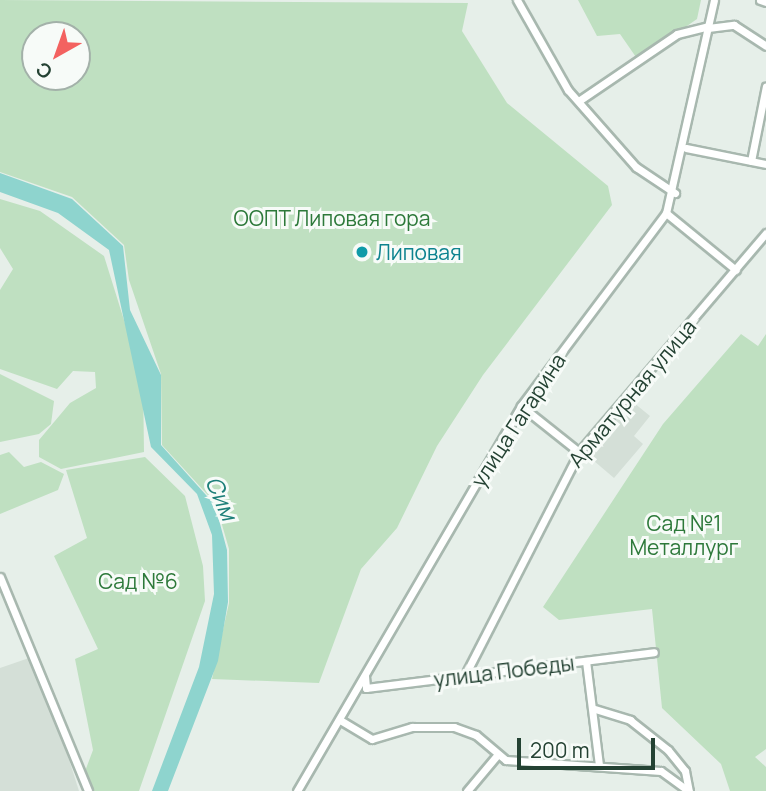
<!DOCTYPE html>
<meta charset="utf-8">
<style>
body{margin:0}
#map{position:relative;width:766px;height:791px;overflow:hidden;background:#e6efe9;font-family:Manrope,sans-serif}
div>[style]{position:absolute}
[style*='--x']{left:calc(var(--x)*1px);top:calc(var(--y)*1px);width:calc(var(--w)*1px);rotate:calc(var(--a)*1deg)}
.built>*{inset:0;background:#d4dfd7}
.green>*{inset:0;background:#bfe0c1}
.water>*{inset:0;background:#8ed4ce}
.roads{filter:drop-shadow(2px 0 #a8b8af) drop-shadow(-2px 0 #a8b8af) drop-shadow(0 2px #a8b8af) drop-shadow(0 -2px #a8b8af)}
.minor>*{height:7px;margin:-3.5px;padding:0 3.5px;transform-origin:3.5px;border-radius:3.5px;background:#fff}
.dots>*{width:19px;height:19px;translate:-50% -50%;box-sizing:border-box;border:4px solid #f7fbf8;border-radius:50%}
span{translate:-50% -50%;white-space:nowrap;text-align:center;line-height:1.15;-webkit-text-stroke:6px #f7fbf8;paint-order:stroke}
.park-label{font-size:21px;color:#2d793a}
.culture-label{font-size:21px;color:#0d838f}
.left{translate:0 -50%;text-align:left}
.street-label{font-size:21px;color:#244233}
.water-label{font-size:23px;color:#1d7f79;font-style:italic}
.north{position:absolute;left:21px;top:21px;width:70px;height:70px;box-sizing:border-box;background:#f7fbf8;border:2px solid #a3b1a9;border-radius:50%;rotate:220deg;font-size:19px;font-weight:700;line-height:28px;text-align:center;color:#244233}
.north::after{content:'';display:block;margin:auto;width:24px;height:32px;background:#f36260;clip-path:polygon(50% 0,100% 100%,50% 72%,0 100%)}
.scale{position:absolute;left:517px;top:738px;width:138px;height:32px;box-sizing:border-box;border:4px solid #244233;border-top:0;padding-left:9px;font-size:21px;line-height:24px;white-space:nowrap;color:#244233;-webkit-text-stroke:5px #f7fbf8;paint-order:stroke}
</style>
<div id="map">
<div class="built">
<div style="clip-path:polygon(628px 398px,650px 416px,634px 436px,643px 444px,614px 478px,587px 455px)"></div>
<div style="clip-path:polygon(29px 658px,53px 709px,79px 791px,0 791px,0 668px)"></div>
</div>
<div class="green">
<div style="clip-path:polygon(evenodd,0 0,468px 3px,462px 31px,507px 103px,608px 186px,612px 205px,483px 375px,437px 446px,397px 528px,361px 569px,319px 683px,212px 679px,229px 603px,229px 549px,216px 504px,162px 445px,161px 374px,129px 280px,124px 245px,72px 197px,0 172px,0 0,35px 35px,77px 35px,77px 77px,35px 77px,35px 35px)"></div>
<div style="clip-path:polygon(578px 0,701px 0,697px 19px,638px 60px,620px 34px,597px 36px)"></div>
<div style="clip-path:polygon(0 199px,40px 211px,104px 256px,143px 381px,144px 452px,61px 469px,39px 457px,39px 440px,70px 403px,96px 388px,95px 372px,73px 371px,57px 389px,0 369px,0 290px,13px 269px,0 248px)"></div>
<div style="clip-path:polygon(741px 334px,758px 346px,766px 334px,766px 749px,755px 757px,766px 767px,766px 791px,730px 791px,721px 764px,662px 708px,652px 609px,559px 620px,543px 607px,663px 424px)"></div>
<div style="clip-path:polygon(0 374px,54px 401px,51px 424px,39px 434px,0 442px)"></div>
<div style="clip-path:polygon(9px 452px,24px 467px,41px 462px,64px 474px,58px 490px,0 514px,0 455px)"></div>
<div style="clip-path:polygon(145px 457px,185px 496px,203px 566px,205px 601px,139px 791px,90px 791px,84px 774px,93px 750px,75px 659px,98px 649px,54px 556px,87px 538px,66px 470px)"></div>
</div>
<div class="water">
<div style="clip-path:polygon(0 173px,72px 199px,123px 246px,130px 310px,161px 375px,161px 445px,215px 505px,227px 550px,228px 602px,218px 661px,168px 791px,152px 791px,199px 667px,214px 594px,212px 535px,197px 494px,151px 447px,109px 250px,58px 213px,0 192px)"></div>
</div>
<div class="roads">
<div class="minor">
<div style="--x:517;--y:0;--w:103;--a:60.5"></div>
<div style="--x:568;--y:90;--w:103;--a:48.6"></div>
<div style="--x:636;--y:167;--w:47;--a:33.7"></div>
<div style="--x:760;--y:0;--w:6;--a:18"></div>
<div style="--x:708;--y:28;--w:26;--a:-7"></div>
<div style="--x:734;--y:25;--w:38;--a:33"></div>
<div style="--x:580;--y:100;--w:117;--a:-34.2"></div>
<div style="--x:677;--y:34;--w:33;--a:-14"></div>
<div style="--x:686;--y:148;--w:82;--a:11.3"></div>
<div style="--x:751;--y:161;--w:76;--a:-78.7"></div>
<div style="--x:666;--y:213;--w:90;--a:39.2"></div>
<div style="--x:521;--y:406;--w:74;--a:38.4"></div>
<div style="--x:0;--y:577;--w:231;--a:67.6"></div>
<div style="--x:586;--y:661;--w:105;--a:82.9"></div>
<div style="--x:465;--y:675;--w:250;--a:-62.9"></div>
<div style="--x:579;--y:452;--w:288;--a:-49.5"></div>
<div style="--x:365;--y:676;--w:12;--a:85"></div>
<div style="--x:366;--y:688;--w:290;--a:-7.1"></div>
<div style="--x:595;--y:709;--w:37;--a:17"></div>
<div style="--x:630;--y:720;--w:48;--a:38.3"></div>
<div style="--x:668;--y:750;--w:27;--a:51"></div>
<div style="--x:685;--y:771;--w:20;--a:79"></div>
<div style="--x:340;--y:720;--w:37;--a:31"></div>
<div style="--x:372;--y:739;--w:42;--a:-16.7"></div>
<div style="--x:412;--y:727;--w:42;--a:0"></div>
<div style="--x:454;--y:727;--w:23;--a:20"></div>
<div style="--x:476;--y:735;--w:39;--a:40"></div>
<div style="--x:506;--y:760;--w:155;--a:4.1"></div>
<div style="--x:661;--y:771;--w:34;--a:36"></div>
<div style="--x:297;--y:791;--w:445;--a:-59.8"></div>
<div style="--x:521;--y:406;--w:241;--a:-53.1"></div>
<div style="--x:666;--y:213;--w:218;--a:-77.3"></div>
<div style="--x:467;--y:791;--w:48;--a:-50"></div>
</div>
</div>
<div class="dots">
<div style="left:362px;top:252px;background:#0f9aa8"></div>
</div>
<div class="park-label">
<span style="left:332px;top:218px">ООПТ Липовая гора</span>
<span style="left:684px;top:535px">Сад №1<br>Металлург</span>
<span style="left:138px;top:581px">Сад №6</span>
</div>
<div class="culture-label">
<span class="left" style="left:376px;top:252px">Липовая</span>
</div>
<div class="street-label">
<span style="left:632px;top:393px;rotate:-50deg">Арматурная улица</span>
<span style="left:518px;top:420px;rotate:-57deg">улица Гагарина</span>
<span style="left:504px;top:671px;rotate:-7deg">улица Победы</span>
</div>
<div class="water-label">
<span style="left:222px;top:498px;rotate:66deg">Сим</span>
</div>
<div class="north">С</div>
<div class="scale">200 m</div>
</div>
